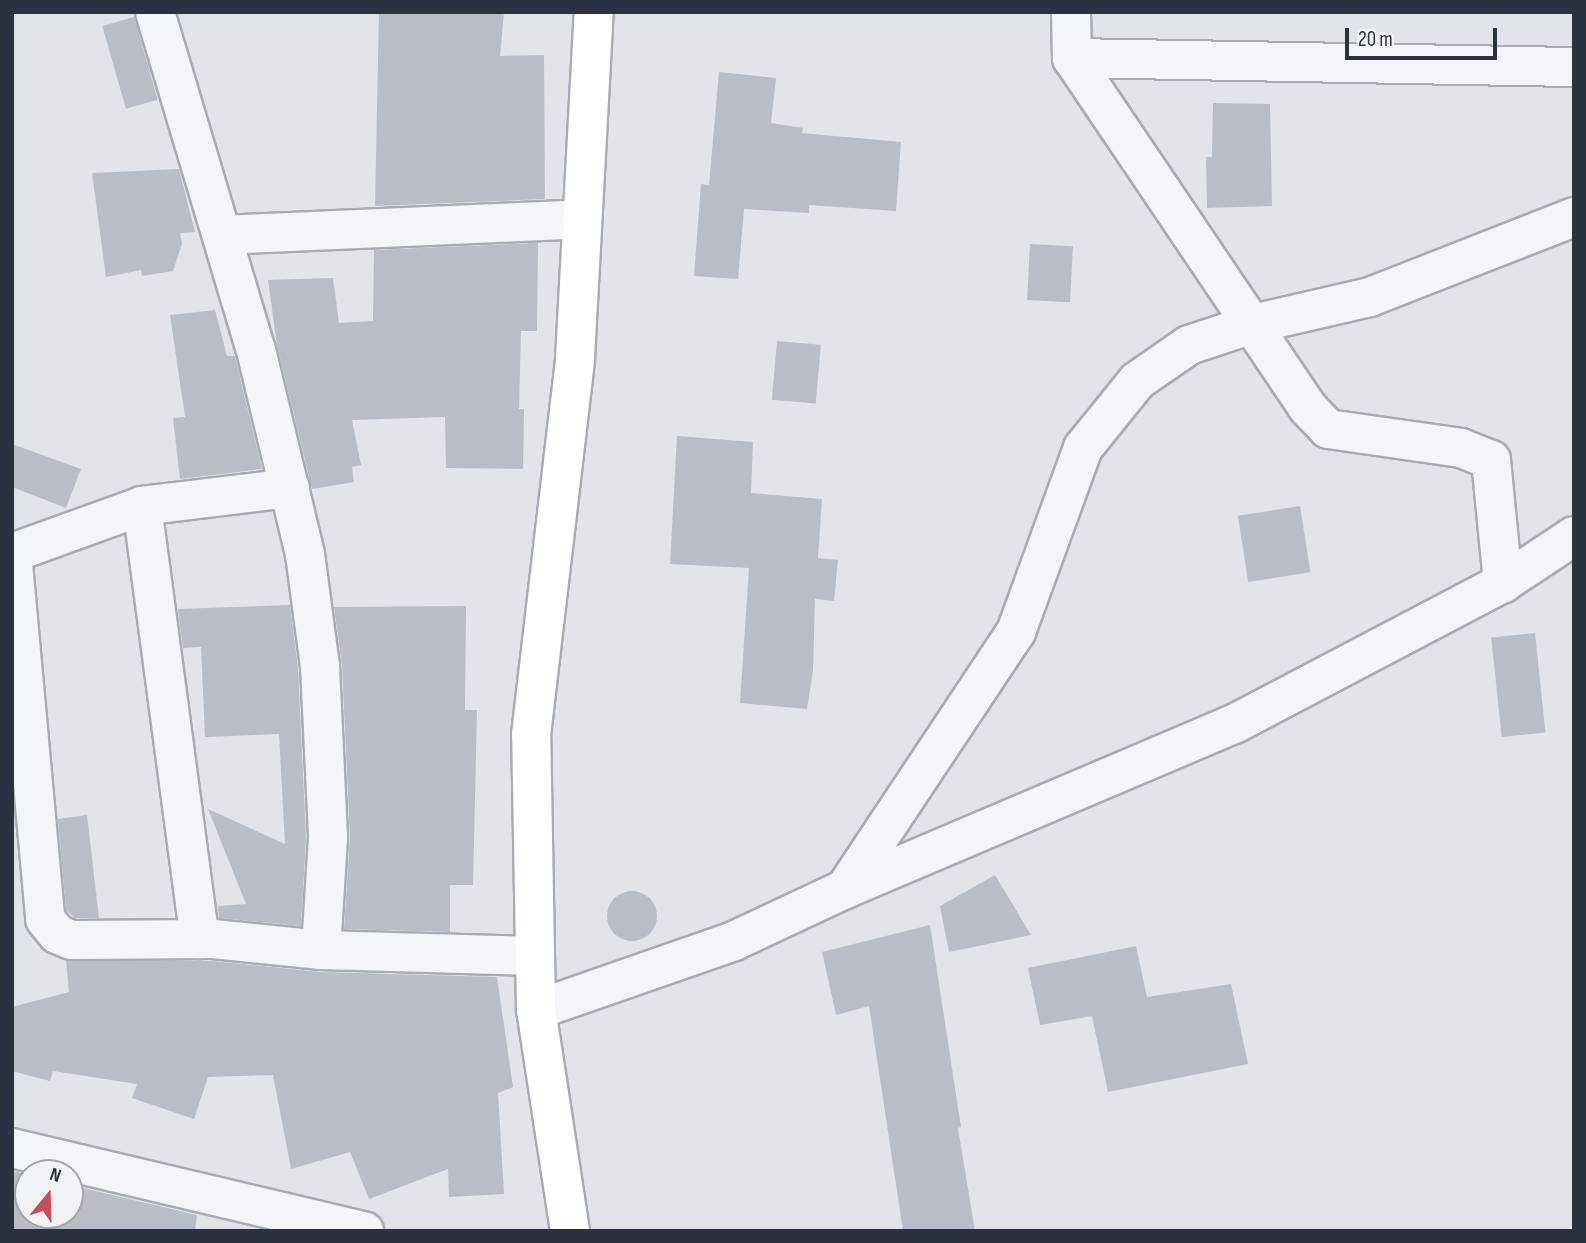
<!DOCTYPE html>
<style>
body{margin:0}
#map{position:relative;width:1586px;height:1243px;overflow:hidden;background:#e2e4e9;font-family:"Sofia Sans Condensed",sans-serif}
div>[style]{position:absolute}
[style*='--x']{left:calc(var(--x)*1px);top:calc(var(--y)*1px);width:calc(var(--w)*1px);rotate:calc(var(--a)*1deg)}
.building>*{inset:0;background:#b9bdc6;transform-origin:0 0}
.round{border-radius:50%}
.roads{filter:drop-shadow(2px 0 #a7abb3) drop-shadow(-2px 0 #a7abb3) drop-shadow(0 2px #a7abb3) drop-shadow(0 -2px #a7abb3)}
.street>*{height:38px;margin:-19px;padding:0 19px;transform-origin:19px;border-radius:19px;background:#f4f5f8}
.secondary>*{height:38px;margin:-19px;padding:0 19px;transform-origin:19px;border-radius:19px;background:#fff}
span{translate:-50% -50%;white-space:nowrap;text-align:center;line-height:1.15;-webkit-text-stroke:5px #f1f3f7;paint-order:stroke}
.frame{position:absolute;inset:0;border:14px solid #2b3141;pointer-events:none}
.north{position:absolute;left:14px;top:1159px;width:70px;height:70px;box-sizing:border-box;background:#f1f3f7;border:2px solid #a2a5ae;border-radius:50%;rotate:19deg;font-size:19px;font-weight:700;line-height:28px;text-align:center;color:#2b3141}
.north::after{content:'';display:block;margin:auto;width:24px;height:32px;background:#c84d59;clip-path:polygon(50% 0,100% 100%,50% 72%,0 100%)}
.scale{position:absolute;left:1345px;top:28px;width:152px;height:32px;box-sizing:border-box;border:4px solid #2b3141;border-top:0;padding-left:9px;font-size:21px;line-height:24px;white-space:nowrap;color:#2b3141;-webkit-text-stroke:5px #f1f3f7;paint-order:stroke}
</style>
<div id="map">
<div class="building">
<div style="clip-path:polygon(379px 12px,504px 12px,500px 56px,544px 55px,545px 199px,375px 206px)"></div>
<div style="left:134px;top:17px;width:86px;height:33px;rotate:74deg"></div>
<div style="clip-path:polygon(719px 72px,776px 78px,771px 123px,803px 128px,802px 133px,901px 142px,896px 211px,809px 205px,809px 213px,744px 209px,738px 279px,694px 276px,701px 184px,709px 185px)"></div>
<div style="clip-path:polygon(1213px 103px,1270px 104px,1272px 206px,1207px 208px,1206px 157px,1212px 157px)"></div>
<div style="clip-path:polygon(179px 169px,195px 232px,180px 233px,182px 244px,173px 271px,142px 276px,141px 270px,106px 277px,92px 173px)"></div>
<div style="clip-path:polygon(538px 243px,537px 331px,521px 331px,519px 409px,524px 409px,523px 469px,446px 468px,445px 417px,352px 420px,361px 465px,352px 467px,354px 482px,312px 489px,277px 345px,268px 280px,333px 278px,339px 323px,373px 321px,374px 250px)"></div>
<div style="left:1030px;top:244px;width:43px;height:56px;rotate:3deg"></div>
<div style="clip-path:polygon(215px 310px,227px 356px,235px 356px,262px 469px,180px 479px,173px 418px,185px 417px,170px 315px)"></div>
<div style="left:777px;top:341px;width:44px;height:59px;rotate:5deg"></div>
<div style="clip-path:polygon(677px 436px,753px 442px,751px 493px,822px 499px,818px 558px,838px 560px,834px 601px,815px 599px,813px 670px,807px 709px,740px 703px,749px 568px,670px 564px)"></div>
<div style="clip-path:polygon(12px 444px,81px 469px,66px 508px,12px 487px)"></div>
<div style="left:1300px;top:506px;width:67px;height:63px;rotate:81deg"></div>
<div style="clip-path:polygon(290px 605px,298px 668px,306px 838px,301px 926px,219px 918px,218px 906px,246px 904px,208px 809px,285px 844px,279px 734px,205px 737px,201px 647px,183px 648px,178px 609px)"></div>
<div style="clip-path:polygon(466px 606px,465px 710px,477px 710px,473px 885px,450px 885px,450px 932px,344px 929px,350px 837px,342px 665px,334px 607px)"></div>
<div style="left:1535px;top:633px;width:100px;height:44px;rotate:84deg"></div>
<div style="clip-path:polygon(87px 815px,99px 918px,75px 918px,66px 910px,58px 819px)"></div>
<div style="clip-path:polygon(995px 875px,1031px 935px,949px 952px,940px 906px)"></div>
<div class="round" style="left:607px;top:891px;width:50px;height:50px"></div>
<div style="clip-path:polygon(930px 925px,961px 1127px,958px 1128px,975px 1231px,903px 1231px,869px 1006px,836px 1015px,822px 952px)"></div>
<div style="clip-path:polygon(1136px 946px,1147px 997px,1231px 984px,1248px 1064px,1108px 1092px,1092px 1016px,1040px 1025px,1028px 968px)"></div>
<div style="clip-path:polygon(66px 961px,212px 961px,320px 972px,497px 977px,513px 1087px,498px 1093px,504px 1194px,449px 1197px,448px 1169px,369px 1199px,350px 1152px,291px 1169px,273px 1075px,208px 1077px,194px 1119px,132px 1098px,137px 1084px,53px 1071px,50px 1081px,12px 1071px,12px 1007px,69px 992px)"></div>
<div style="clip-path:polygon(12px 1171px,28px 1174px,28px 1215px,70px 1215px,70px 1185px,197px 1215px,195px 1231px,12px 1231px)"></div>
</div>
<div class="roads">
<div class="street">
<div style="--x:155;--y:12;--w:353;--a:73.4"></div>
<div style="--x:256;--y:350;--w:210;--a:76.5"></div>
<div style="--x:305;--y:554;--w:113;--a:82.4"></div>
<div style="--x:320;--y:666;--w:172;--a:87.3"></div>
<div style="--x:328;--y:838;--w:112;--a:93.6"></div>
<div style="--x:1071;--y:12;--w:46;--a:88.8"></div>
<div style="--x:1072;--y:58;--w:422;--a:56"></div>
<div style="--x:1308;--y:408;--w:29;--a:46"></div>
<div style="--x:1328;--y:429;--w:134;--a:8.1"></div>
<div style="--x:1461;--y:448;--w:32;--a:22"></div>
<div style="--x:1491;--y:460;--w:124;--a:84.4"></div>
<div style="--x:1072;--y:58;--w:502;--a:1.03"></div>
<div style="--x:222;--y:235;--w:360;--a:-2.5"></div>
<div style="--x:290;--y:488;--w:149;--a:173.1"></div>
<div style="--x:142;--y:506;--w:138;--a:160.1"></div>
<div style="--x:12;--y:553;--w:367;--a:84.8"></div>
<div style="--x:45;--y:919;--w:19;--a:51"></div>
<div style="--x:57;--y:934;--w:15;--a:23"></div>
<div style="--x:71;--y:940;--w:142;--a:-0.4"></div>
<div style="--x:213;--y:939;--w:109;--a:5.8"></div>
<div style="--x:321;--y:950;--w:214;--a:1.6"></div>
<div style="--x:142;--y:506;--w:437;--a:82.4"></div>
<div style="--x:845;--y:889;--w:425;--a:-23"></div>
<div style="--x:1236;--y:723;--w:301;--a:-27.7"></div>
<div style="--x:1503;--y:583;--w:85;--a:-33.5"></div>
<div style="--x:536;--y:1010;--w:210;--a:-19.2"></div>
<div style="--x:734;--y:941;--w:123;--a:-25.1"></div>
<div style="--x:845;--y:889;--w:309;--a:-56.4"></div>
<div style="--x:1016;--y:632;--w:196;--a:-70"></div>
<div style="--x:1083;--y:448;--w:86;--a:-51.1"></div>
<div style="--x:1137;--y:381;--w:63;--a:-34.7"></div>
<div style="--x:1189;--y:345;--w:67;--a:-18.2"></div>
<div style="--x:1253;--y:324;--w:120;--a:-13"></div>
<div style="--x:1370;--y:297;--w:219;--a:-21.4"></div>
<div style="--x:12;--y:1148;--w:362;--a:13.3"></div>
</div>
<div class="secondary">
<div style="--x:570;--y:1231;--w:224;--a:-98.7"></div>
<div style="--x:536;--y:1010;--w:275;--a:-91"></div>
<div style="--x:531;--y:735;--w:380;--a:-83.3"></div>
<div style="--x:575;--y:358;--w:347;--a:-86.9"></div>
</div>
</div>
<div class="frame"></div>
<div class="north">N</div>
<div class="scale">20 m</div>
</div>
